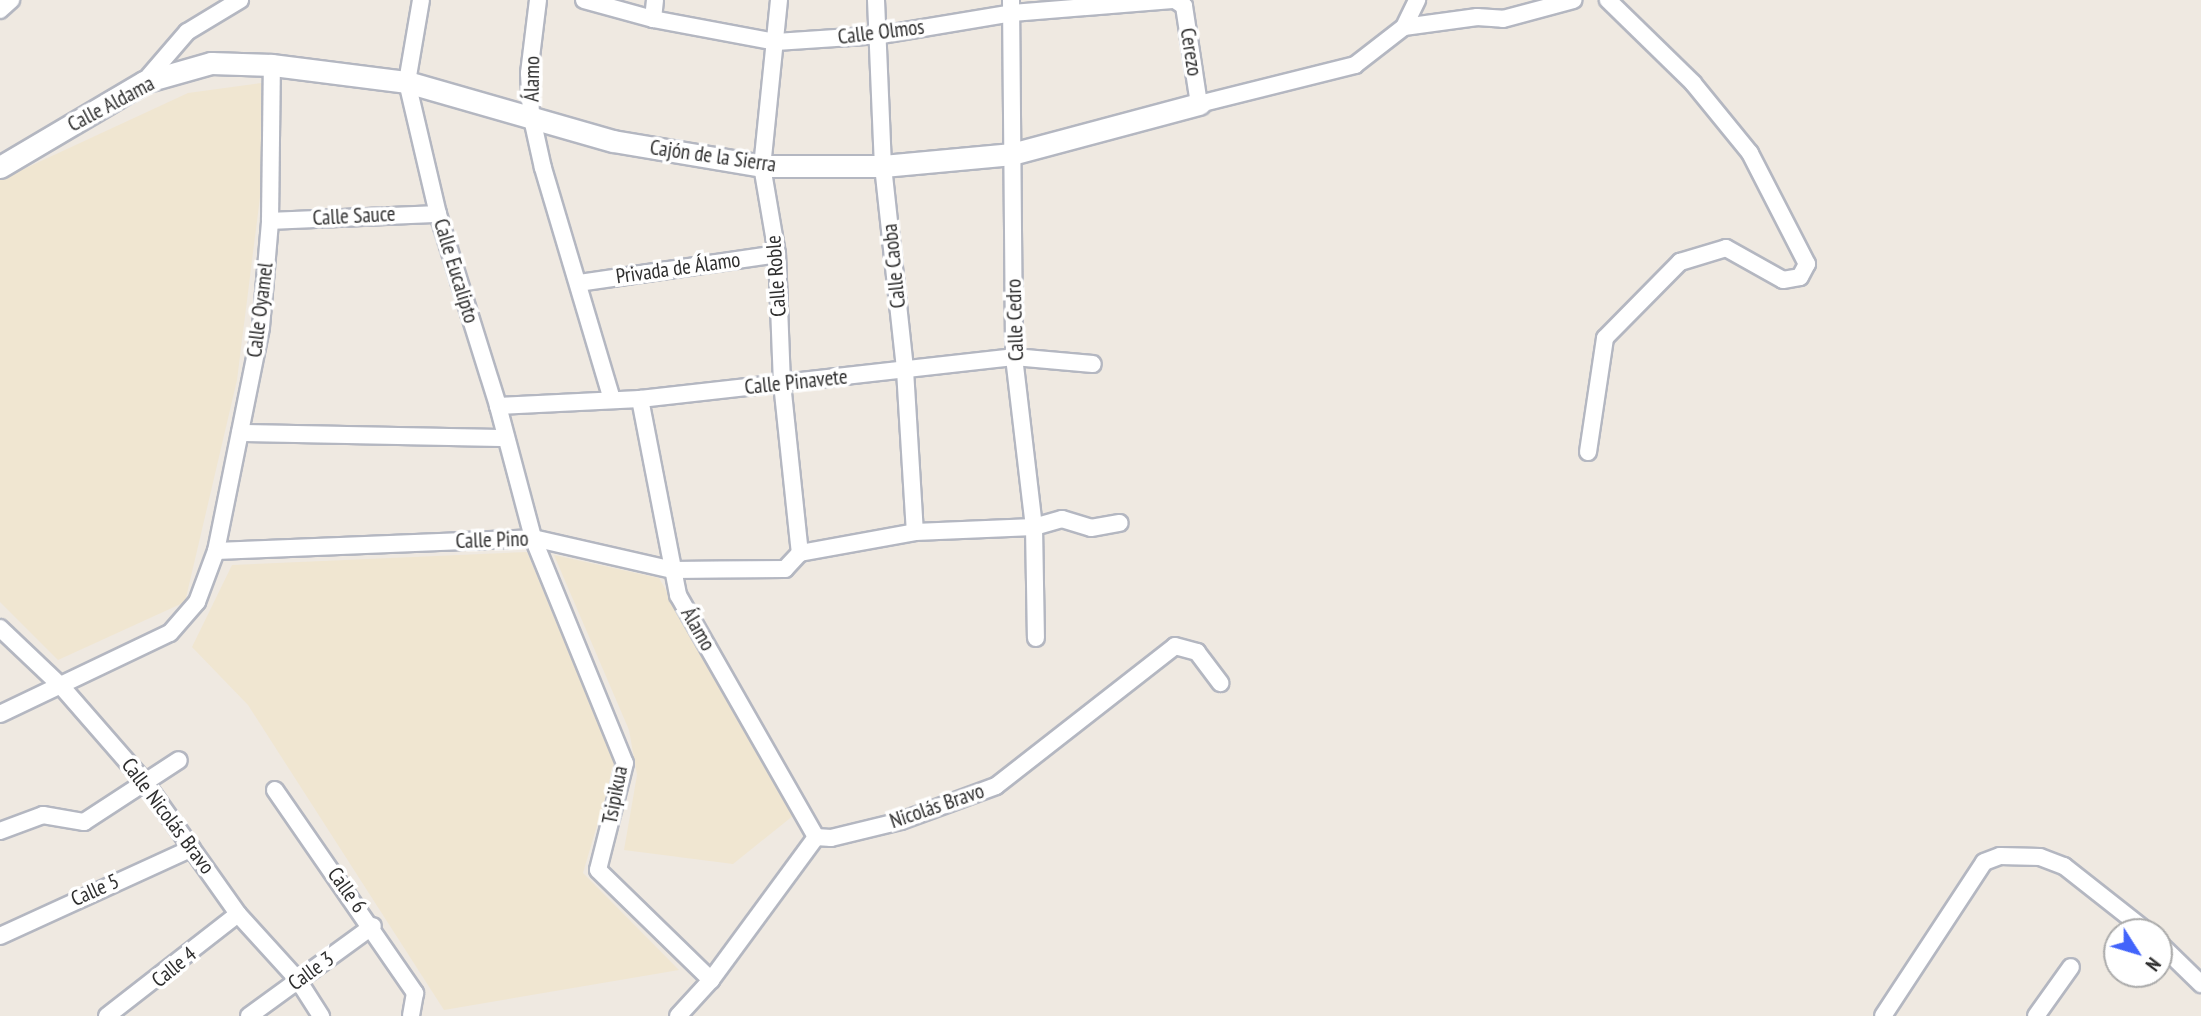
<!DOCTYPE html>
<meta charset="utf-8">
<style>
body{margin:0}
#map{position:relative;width:2201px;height:1016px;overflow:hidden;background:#efe9e1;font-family:"PT Sans Narrow",sans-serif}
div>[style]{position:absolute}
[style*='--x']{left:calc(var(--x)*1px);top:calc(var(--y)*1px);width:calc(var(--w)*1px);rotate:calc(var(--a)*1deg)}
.education>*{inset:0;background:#f0e6d1}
.roads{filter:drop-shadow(2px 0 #b4b7c1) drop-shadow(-2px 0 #b4b7c1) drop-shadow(0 2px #b4b7c1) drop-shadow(0 -2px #b4b7c1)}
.minor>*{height:16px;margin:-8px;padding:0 8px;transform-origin:8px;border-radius:8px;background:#fff}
.tertiary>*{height:21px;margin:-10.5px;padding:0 10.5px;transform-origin:10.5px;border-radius:10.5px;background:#fff}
span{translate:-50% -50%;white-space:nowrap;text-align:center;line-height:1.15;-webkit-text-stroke:7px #fff;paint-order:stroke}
.street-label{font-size:21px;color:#2e2e2e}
.north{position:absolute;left:2103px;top:918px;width:70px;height:70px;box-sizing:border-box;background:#fff;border:2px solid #ababab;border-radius:50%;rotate:127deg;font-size:19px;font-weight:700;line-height:28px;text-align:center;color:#2e2e2e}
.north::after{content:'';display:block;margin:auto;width:24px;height:32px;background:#4264fb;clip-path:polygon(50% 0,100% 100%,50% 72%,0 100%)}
</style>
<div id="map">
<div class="education">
<div style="clip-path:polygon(261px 83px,261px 189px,237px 380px,185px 602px,58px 660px,0 602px,0 180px,188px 93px)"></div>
<div style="clip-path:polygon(527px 552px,615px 764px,583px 873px,679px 970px,444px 1010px,248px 705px,192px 647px,232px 565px)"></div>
<div style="clip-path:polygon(554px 555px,659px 578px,794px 815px,733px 864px,624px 850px,637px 775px,629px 730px)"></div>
</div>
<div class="roads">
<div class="minor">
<div style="--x:421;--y:0;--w:83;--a:99.7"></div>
<div style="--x:407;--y:82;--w:136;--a:76.8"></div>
<div style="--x:438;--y:214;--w:201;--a:72.6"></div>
<div style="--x:498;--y:406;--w:137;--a:75.1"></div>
<div style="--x:533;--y:538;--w:243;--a:67.8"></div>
<div style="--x:625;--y:763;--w:110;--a:104.2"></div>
<div style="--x:598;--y:870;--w:158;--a:44.2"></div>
<div style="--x:538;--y:0;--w:74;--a:97"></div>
<div style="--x:529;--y:73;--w:41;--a:87.2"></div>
<div style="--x:531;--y:114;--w:55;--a:77.5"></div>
<div style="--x:543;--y:168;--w:241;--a:73.4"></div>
<div style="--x:584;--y:0;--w:72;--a:15.4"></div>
<div style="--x:653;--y:19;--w:125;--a:10.6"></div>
<div style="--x:776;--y:42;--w:105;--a:-3.8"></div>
<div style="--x:881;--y:35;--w:133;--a:-9.5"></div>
<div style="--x:1012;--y:13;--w:164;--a:-4.6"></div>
<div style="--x:1175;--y:0;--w:11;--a:34"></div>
<div style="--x:1184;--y:6;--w:99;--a:81.3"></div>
<div style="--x:1199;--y:104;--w:161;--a:-14"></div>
<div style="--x:1355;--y:65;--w:62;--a:-37.8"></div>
<div style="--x:1404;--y:27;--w:30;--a:-64"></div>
<div style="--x:779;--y:0;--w:167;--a:95.8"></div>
<div style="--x:762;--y:166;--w:89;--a:80.3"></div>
<div style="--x:777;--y:254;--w:129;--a:87.8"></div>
<div style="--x:782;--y:383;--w:171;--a:84"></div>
<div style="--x:876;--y:0;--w:166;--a:87.6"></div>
<div style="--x:883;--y:166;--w:205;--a:83.8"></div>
<div style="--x:905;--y:370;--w:162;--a:86.5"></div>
<div style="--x:1011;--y:0;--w:357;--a:89.5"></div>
<div style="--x:1014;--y:357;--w:171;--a:83.3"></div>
<div style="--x:1034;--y:527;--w:111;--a:89"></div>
<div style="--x:0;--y:10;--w:15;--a:-42"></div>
<div style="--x:653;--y:19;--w:19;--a:-84"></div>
<div style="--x:1404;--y:27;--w:74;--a:-7.8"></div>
<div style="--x:1477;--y:17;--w:26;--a:4"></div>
<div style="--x:1503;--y:19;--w:73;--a:-15"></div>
<div style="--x:144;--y:82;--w:66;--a:-49.3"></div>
<div style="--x:187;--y:32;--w:62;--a:-31.1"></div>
<div style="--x:270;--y:221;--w:168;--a:-2.4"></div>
<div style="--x:579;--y:283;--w:200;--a:-8.3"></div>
<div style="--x:640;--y:399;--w:200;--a:79"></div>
<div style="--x:678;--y:595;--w:279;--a:60.3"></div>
<div style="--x:498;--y:406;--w:142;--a:-2.8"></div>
<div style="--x:640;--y:399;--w:376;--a:-6.4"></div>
<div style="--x:1014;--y:357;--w:79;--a:5.1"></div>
<div style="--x:240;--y:433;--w:265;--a:1.1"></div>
<div style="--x:1588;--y:452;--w:115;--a:-81.5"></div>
<div style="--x:1605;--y:338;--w:107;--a:-45.4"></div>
<div style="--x:1680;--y:262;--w:48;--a:-16.9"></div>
<div style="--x:1726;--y:248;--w:65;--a:29.3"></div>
<div style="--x:1783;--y:280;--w:17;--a:-10"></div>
<div style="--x:1800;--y:277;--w:15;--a:-62"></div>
<div style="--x:1807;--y:264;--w:125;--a:-117.2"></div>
<div style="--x:1750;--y:153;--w:90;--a:-129.2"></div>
<div style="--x:1693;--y:83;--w:119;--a:-135.7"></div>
<div style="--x:216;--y:551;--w:317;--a:-2.3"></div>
<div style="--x:533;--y:538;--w:144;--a:12.9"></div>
<div style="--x:673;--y:570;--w:112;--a:-0.5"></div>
<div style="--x:785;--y:569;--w:22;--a:-47"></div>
<div style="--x:800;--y:553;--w:117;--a:-10.3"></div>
<div style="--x:915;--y:532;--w:119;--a:-2.4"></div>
<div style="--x:1034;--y:527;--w:29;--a:-16"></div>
<div style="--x:1062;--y:519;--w:30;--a:17"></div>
<div style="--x:1091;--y:528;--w:29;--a:-10"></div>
<div style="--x:0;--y:628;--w:86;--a:43.6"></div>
<div style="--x:62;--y:687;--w:125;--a:48.9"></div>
<div style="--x:144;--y:781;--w:163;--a:54.7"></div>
<div style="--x:238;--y:914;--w:89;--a:47.7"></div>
<div style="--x:298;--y:980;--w:43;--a:57.4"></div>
<div style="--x:0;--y:714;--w:188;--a:-25.5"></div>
<div style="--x:170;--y:633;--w:41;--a:-48.9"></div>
<div style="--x:197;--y:602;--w:54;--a:-69.6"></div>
<div style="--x:216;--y:551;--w:228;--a:-78.6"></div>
<div style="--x:261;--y:327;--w:106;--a:-85.1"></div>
<div style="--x:270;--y:221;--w:156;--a:-89.3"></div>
<div style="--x:275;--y:790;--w:247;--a:55.4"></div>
<div style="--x:415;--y:993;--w:23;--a:100"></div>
<div style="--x:0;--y:831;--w:46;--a:-20.4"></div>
<div style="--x:43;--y:815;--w:42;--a:9.7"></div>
<div style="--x:84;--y:822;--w:113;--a:-33.1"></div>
<div style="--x:816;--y:837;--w:15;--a:4"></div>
<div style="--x:831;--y:838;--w:72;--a:-13.7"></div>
<div style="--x:901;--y:821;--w:101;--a:-20.2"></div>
<div style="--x:996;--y:786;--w:227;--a:-38"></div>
<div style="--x:1175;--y:646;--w:23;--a:15"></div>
<div style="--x:1197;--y:652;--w:39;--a:53"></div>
<div style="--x:0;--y:936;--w:211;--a:-24.6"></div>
<div style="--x:2159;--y:943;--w:59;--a:44.3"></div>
<div style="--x:107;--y:1016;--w:166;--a:-37.9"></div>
<div style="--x:249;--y:1016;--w:153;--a:-36"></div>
<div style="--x:678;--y:1016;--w:49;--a:-47.5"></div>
<div style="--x:711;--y:980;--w:177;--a:-53.7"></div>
<div style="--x:1883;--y:1016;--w:184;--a:-56.7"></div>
<div style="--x:1984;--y:862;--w:17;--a:-21"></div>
<div style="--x:2000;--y:856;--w:40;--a:1.4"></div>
<div style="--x:2040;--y:857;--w:26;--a:21"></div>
<div style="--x:2064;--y:866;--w:107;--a:38.2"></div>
<div style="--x:2036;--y:1016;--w:60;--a:-54.5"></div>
</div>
<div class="tertiary">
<div style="--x:0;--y:167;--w:167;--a:-30.6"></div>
<div style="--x:144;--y:82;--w:70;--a:-15.8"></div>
<div style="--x:211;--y:63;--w:61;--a:1.9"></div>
<div style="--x:272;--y:65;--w:136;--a:7.2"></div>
<div style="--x:407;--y:82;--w:214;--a:16"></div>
<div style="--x:613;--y:141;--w:151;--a:9.5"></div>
<div style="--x:762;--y:166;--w:121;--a:0"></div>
<div style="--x:883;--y:166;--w:130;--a:-5.3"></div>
<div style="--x:1012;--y:154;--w:194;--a:-15"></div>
</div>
</div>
<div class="street-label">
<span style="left:881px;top:32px;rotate:-7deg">Calle Olmos</span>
<span style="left:1191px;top:52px;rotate:81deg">Cerezo</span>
<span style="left:532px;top:79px;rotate:-89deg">Álamo</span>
<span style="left:111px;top:104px;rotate:-28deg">Calle Aldama</span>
<span style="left:713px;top:156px;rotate:8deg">Cajón de la Sierra</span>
<span style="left:354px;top:216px;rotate:-3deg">Calle Sauce</span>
<span style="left:894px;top:266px;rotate:-96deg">Calle Caoba</span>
<span style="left:678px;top:268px;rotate:-8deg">Privada de Álamo</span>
<span style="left:456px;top:271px;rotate:73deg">Calle Eucalipto</span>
<span style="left:776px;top:276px;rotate:-94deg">Calle Roble</span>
<span style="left:260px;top:310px;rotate:-83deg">Calle Oyamel</span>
<span style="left:1015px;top:320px;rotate:-92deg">Calle Cedro</span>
<span style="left:796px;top:382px;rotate:-6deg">Calle Pinavete</span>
<span style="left:492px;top:540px;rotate:-2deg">Calle Pino</span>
<span style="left:698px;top:629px;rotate:60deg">Álamo</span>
<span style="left:615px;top:795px;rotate:-79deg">Tsipikua</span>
<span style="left:937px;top:806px;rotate:-19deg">Nicolás Bravo</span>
<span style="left:168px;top:816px;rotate:53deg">Calle Nicolás Bravo</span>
<span style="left:95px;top:890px;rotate:-24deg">Calle 5</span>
<span style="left:347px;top:890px;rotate:54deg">Calle 6</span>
<span style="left:174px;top:967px;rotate:-39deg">Calle 4</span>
<span style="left:311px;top:971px;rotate:-36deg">Calle 3</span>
</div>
<div class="north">N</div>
</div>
